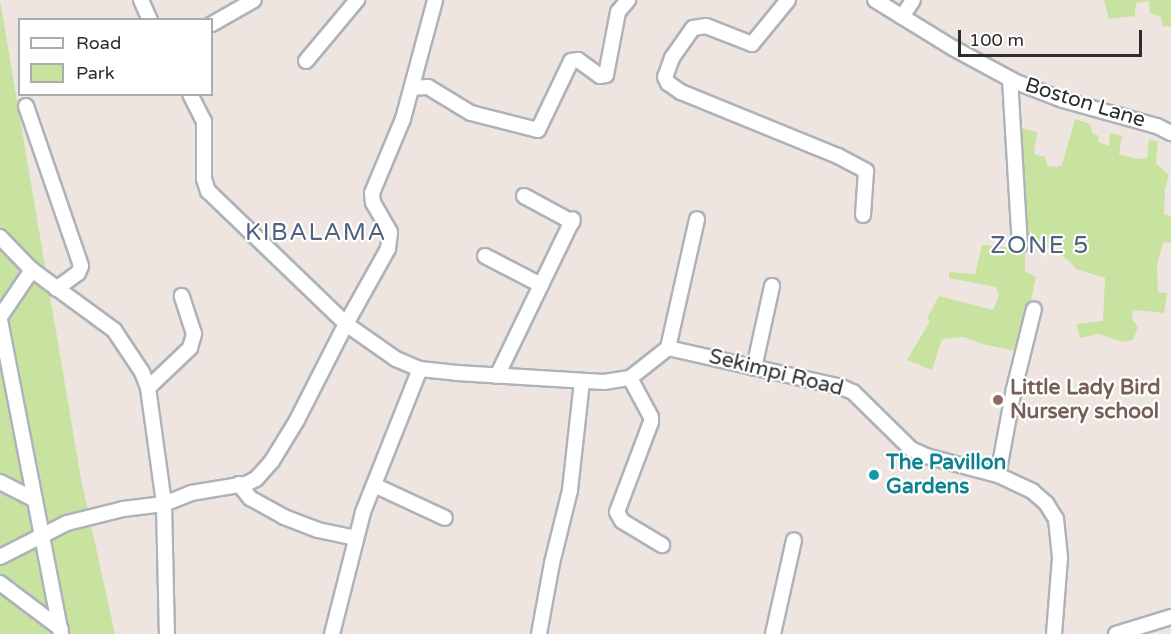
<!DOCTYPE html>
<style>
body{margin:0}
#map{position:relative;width:1171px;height:634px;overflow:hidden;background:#eee5e0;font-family:"Varela Round",sans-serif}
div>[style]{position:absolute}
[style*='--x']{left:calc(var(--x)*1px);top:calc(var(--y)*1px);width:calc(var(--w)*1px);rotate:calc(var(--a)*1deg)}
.green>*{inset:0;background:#c8e39f}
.roads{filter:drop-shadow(2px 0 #adb3b9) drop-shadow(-2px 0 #adb3b9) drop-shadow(0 2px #adb3b9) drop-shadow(0 -2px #adb3b9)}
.minor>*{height:14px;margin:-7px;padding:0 7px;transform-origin:7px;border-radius:7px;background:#fff}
.dots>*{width:16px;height:16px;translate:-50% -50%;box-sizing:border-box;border:3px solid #fff;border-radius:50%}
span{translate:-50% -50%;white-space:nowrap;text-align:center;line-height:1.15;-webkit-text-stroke:4.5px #fff;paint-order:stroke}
.street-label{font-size:21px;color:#2d2d2d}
.education-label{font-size:21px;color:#785e54;font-weight:700}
.left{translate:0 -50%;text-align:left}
.culture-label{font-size:21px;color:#0d838f;font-weight:700}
.quarter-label{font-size:24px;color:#4e637e;letter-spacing:1.5px}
.legend{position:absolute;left:18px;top:18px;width:195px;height:78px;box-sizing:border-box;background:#fff;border:2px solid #ababab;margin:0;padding:8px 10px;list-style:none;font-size:18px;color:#2d2d2d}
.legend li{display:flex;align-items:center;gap:12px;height:30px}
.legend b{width:30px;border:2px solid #ababab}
.scale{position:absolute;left:958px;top:30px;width:184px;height:27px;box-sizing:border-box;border:3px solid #2d2d2d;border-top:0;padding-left:8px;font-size:18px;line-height:21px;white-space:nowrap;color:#2d2d2d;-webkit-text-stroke:4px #fff;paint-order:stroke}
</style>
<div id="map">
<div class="green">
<div style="clip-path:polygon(0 0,81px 479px,115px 634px,0 634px)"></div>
<div style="clip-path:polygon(1104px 0,1171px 0,1171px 27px,1162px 26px,1161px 17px,1150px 13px,1149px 1px,1136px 3px,1135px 16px,1109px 19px)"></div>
<div style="clip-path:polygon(1075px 119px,1090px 124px,1092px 133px,1099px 136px,1098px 142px,1109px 146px,1110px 133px,1122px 136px,1119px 154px,1138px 159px,1147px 158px,1149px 139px,1158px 142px,1156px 163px,1169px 175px,1165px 189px,1164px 214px,1171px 216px,1171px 243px,1163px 242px,1157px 265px,1158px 292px,1167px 293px,1164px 313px,1133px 310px,1132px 319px,1138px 327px,1133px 340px,1123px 342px,1099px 334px,1080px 338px,1076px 324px,1103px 321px,1105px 278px,1076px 269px,1068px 260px,1043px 243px,1026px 238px,1018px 127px,1037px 132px,1034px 154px,1045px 157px,1047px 166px,1057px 167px,1062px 165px)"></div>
<div style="clip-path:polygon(982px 245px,1025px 249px,1025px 271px,1036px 277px,1020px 352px,982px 344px,964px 337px,942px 339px,932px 370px,907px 360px,930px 321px,927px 318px,939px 296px,993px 310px,999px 295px,996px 287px,949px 278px,949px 272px,975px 274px)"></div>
</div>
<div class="roads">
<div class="minor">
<div style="--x:141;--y:0;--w:22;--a:66"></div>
<div style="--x:788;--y:0;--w:57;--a:129.3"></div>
<div style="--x:752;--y:44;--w:49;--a:-158.6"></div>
<div style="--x:706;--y:26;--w:13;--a:171"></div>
<div style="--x:693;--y:28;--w:37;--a:125"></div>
<div style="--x:672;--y:58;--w:20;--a:110"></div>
<div style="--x:665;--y:77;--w:7;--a:63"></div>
<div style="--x:668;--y:83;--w:16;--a:35"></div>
<div style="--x:681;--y:92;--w:170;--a:22.2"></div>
<div style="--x:838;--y:156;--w:32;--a:28"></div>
<div style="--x:866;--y:171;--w:44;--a:93.9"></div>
<div style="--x:875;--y:0;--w:92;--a:31.6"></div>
<div style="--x:953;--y:48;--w:72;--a:28.4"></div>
<div style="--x:1016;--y:82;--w:50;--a:21"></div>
<div style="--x:1063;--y:100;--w:98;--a:15.5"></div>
<div style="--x:1157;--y:126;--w:16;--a:27"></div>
<div style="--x:902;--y:17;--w:20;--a:-57"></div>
<div style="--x:212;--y:24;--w:48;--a:-29.7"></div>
<div style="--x:306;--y:61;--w:80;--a:-50.1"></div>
<div style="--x:1010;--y:79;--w:166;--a:86.6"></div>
<div style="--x:412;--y:88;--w:16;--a:-4"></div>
<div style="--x:428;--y:87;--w:50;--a:31.2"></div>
<div style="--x:471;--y:113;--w:69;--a:14.2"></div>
<div style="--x:538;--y:130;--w:76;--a:-64.4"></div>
<div style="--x:571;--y:61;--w:7;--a:-8"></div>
<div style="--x:578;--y:60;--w:27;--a:36"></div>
<div style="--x:600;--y:76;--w:6;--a:-9"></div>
<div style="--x:606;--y:75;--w:64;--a:-79.2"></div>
<div style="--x:618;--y:12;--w:16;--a:-50"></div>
<div style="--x:190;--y:94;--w:30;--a:63"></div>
<div style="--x:204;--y:121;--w:58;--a:90"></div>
<div style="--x:204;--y:179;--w:13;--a:72"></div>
<div style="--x:208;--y:191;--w:192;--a:43.9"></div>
<div style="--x:346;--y:324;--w:61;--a:35"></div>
<div style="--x:396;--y:359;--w:26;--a:23"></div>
<div style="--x:420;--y:369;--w:37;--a:6"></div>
<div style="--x:457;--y:373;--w:147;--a:3.5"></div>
<div style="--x:604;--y:382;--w:26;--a:-9"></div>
<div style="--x:630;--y:378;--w:48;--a:-38.3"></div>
<div style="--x:668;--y:348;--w:177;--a:12.7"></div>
<div style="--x:841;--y:387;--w:13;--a:23"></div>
<div style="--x:853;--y:392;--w:81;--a:44.5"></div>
<div style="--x:911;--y:449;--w:17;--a:25"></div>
<div style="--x:926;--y:456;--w:74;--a:14.8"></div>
<div style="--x:998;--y:475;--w:38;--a:25"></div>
<div style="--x:1032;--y:491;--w:18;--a:41"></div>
<div style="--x:1046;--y:503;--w:19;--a:58"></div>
<div style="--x:1056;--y:519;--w:39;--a:84"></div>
<div style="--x:1060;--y:558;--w:76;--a:94.5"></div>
<div style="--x:26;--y:106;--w:169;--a:71"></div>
<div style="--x:81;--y:266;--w:8;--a:113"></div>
<div style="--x:78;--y:273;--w:27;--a:144"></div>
<div style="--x:524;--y:196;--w:55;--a:28.4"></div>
<div style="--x:0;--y:237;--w:46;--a:45.9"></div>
<div style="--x:32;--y:270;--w:102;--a:36.2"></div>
<div style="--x:114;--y:330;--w:50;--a:56.3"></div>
<div style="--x:142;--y:372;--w:17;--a:69"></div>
<div style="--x:148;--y:388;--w:117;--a:82.1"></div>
<div style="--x:164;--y:504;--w:130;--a:88.7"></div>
<div style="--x:485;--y:256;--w:63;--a:27.4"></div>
<div style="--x:0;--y:317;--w:57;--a:-55.8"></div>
<div style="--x:0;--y:320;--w:320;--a:79"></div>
<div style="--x:668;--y:348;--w:132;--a:-77.3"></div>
<div style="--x:754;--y:368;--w:84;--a:-77.6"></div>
<div style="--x:497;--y:376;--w:174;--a:-64.2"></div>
<div style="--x:630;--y:378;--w:44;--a:61.7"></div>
<div style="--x:651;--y:417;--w:5;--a:90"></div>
<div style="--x:651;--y:422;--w:96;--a:110.7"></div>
<div style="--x:617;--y:512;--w:10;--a:61"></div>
<div style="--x:622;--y:521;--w:47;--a:31"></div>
<div style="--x:148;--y:388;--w:58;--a:-43.6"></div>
<div style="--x:190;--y:348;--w:15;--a:-74"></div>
<div style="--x:194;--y:334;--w:40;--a:-108"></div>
<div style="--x:998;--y:475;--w:87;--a:-79.5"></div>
<div style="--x:1014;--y:389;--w:82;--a:-76"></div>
<div style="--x:0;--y:482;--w:39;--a:27"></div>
<div style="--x:239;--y:484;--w:18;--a:52"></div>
<div style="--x:250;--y:498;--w:39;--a:29"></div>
<div style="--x:284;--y:517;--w:36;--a:21"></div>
<div style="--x:318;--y:530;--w:38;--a:12"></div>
<div style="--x:374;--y:485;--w:78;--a:24.9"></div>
<div style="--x:0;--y:557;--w:75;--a:-26.9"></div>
<div style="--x:67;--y:523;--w:58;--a:-14"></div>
<div style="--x:123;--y:509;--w:41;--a:-7"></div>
<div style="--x:164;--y:504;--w:29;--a:-22"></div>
<div style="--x:191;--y:493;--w:56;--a:-9.3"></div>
<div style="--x:246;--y:484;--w:11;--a:-27"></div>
<div style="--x:256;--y:479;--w:24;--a:-48"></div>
<div style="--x:272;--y:461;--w:48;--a:-58.6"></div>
<div style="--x:297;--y:420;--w:108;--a:-63"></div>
<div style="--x:346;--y:324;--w:86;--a:-60.8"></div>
<div style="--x:388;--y:249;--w:17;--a:-83"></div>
<div style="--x:390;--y:232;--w:34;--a:-120"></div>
<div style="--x:373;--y:203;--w:10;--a:-96"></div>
<div style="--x:372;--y:193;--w:80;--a:-67.3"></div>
<div style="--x:403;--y:119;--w:123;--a:-74.9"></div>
<div style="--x:0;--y:583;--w:76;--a:37"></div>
<div style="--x:332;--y:634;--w:126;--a:-75.7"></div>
<div style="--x:363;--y:512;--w:154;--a:-68.3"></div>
<div style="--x:539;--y:634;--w:72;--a:-79.6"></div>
<div style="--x:552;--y:563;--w:75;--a:-76.1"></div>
<div style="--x:570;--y:490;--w:109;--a:-83.7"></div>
<div style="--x:773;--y:634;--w:96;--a:-77.4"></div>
<div style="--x:1116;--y:634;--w:58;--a:-17.2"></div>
</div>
</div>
<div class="dots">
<div style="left:998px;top:400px;background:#8d6e63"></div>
<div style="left:874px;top:475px;background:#0f9aa8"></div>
</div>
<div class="street-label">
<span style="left:1085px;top:103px;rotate:17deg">Boston Lane</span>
<span style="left:776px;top:373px;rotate:14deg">Sekimpi Road</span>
</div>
<div class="education-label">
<span class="left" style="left:1010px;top:400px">Little Lady Bird<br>Nursery school</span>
</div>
<div class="culture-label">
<span class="left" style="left:886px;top:475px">The Pavillon<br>Gardens</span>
</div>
<div class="quarter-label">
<span style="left:316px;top:233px">KIBALAMA</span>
<span style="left:1040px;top:246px">ZONE 5</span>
</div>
<ul class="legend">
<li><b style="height:8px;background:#fff"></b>Road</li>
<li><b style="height:16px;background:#c8e39f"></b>Park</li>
</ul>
<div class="scale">100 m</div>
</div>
